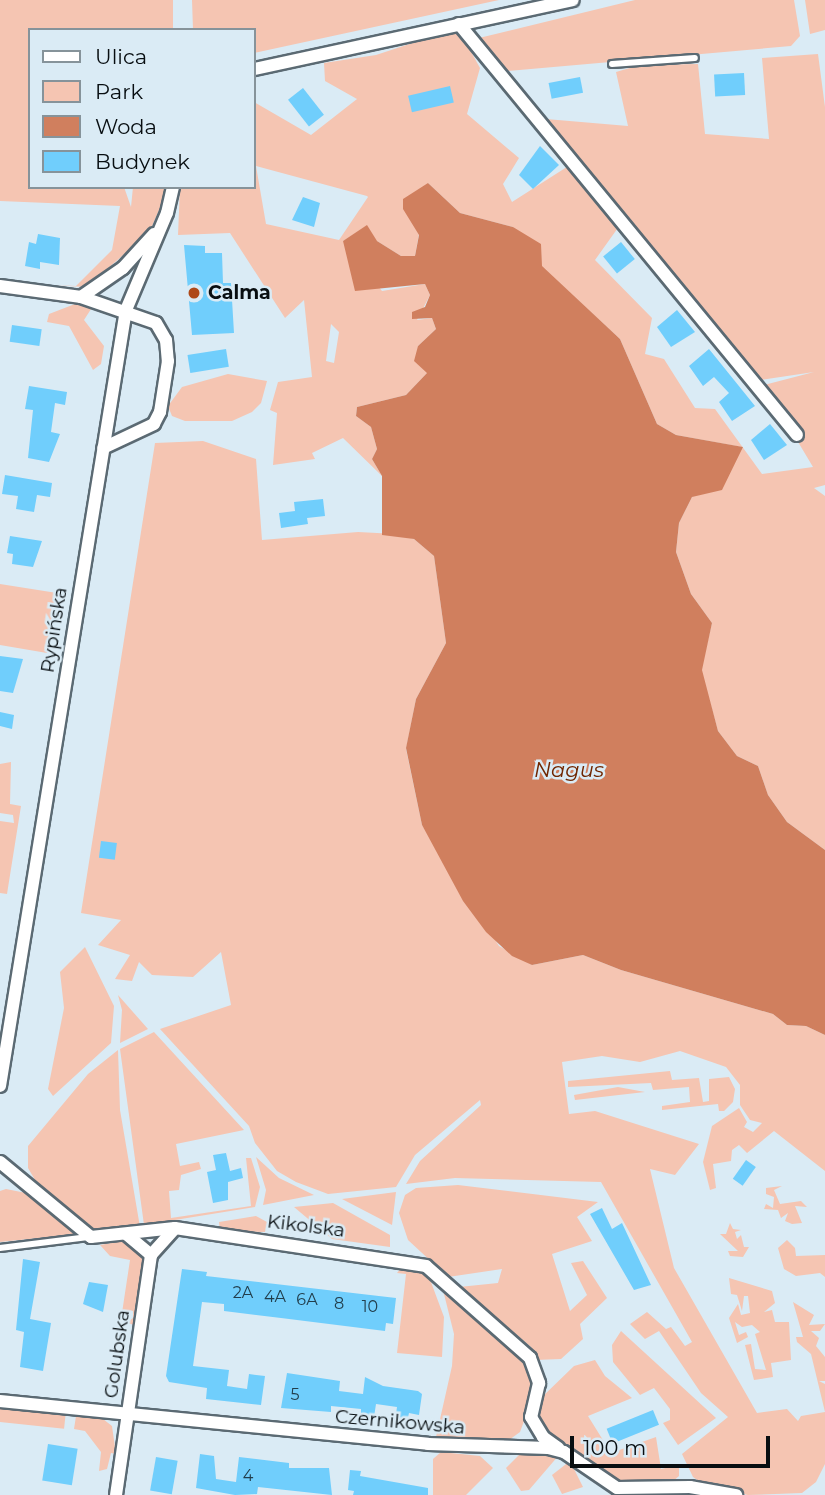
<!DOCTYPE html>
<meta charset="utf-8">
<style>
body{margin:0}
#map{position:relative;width:825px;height:1495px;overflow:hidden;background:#daebf5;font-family:Montserrat,sans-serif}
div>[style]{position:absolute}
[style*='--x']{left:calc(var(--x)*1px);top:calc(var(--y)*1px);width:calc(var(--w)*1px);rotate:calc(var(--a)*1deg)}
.green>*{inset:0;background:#f5c5b2;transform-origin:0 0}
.water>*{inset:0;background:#d07f5e}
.building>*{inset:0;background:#70cefc;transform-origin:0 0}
.roads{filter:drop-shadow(2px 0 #5b6a73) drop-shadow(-2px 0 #5b6a73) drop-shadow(0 2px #5b6a73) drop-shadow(0 -2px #5b6a73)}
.service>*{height:6px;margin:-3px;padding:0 3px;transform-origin:3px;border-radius:3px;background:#fff}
.minor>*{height:12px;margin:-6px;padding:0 6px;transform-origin:6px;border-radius:6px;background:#fff}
.dots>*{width:19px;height:19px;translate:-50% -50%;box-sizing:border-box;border:4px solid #daebf5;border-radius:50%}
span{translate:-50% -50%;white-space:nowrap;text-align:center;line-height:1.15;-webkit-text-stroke:5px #daebf5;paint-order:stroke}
.number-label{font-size:16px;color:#223e4c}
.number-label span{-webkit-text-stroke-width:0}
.poi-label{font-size:19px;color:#080e11;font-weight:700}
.left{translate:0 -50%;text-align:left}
.street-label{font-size:19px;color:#080e11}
.water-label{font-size:21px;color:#702600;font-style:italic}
.legend{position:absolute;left:28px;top:28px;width:228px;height:161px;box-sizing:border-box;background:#daebf5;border:2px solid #86939a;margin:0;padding:9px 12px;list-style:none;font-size:21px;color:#080e11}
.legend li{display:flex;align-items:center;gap:14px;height:35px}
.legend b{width:35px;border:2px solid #86939a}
.scale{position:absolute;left:570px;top:1436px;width:200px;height:32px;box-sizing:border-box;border:4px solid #080e11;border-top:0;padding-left:9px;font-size:21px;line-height:24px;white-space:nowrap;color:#080e11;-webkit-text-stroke:5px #daebf5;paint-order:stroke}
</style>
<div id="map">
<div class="green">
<div style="clip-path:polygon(0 0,173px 0,173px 30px,30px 30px,30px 187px,124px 187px,131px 207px,133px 187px,169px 187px,149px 233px,86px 287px,52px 285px,76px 286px,112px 250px,120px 206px,0 201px)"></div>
<div style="clip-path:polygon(192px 0,499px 0,254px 53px,254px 30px,193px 30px)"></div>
<div style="clip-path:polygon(635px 0,794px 0,800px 36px,791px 46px,508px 71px,479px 38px)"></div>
<div style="clip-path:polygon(805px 0,825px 0,825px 30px,810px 34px)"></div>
<div style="clip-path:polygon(evenodd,458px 28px,480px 68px,467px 114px,519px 158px,503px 184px,512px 202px,570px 165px,620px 225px,595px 260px,652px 318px,645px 354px,664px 359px,695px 408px,715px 409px,762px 474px,813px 467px,764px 385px,814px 372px,761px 380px,546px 119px,628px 126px,616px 72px,640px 65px,698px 64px,705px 134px,769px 139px,762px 58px,818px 54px,825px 107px,825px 485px,814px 488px,825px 496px,825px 850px,787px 822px,768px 795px,758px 766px,737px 756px,718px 731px,701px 670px,712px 623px,691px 594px,676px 552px,679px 523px,692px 497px,742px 447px,676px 435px,657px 424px,620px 339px,541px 266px,513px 227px,460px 213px,428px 183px,415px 256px,401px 256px,377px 241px,354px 236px,343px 241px,382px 291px,425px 284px,430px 295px,417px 320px,432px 318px,436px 329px,418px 346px,421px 365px,428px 372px,406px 395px,357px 407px,356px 416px,371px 427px,377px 449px,372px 459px,382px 476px,343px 438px,312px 453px,315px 459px,273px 465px,277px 413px,270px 410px,278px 382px,312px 377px,304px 300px,285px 318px,230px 233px,178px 235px,180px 187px,254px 187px,254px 102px,311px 135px,357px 99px,325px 81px,324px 63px,376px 55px,458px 28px,256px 166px,367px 196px,368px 197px,339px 240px,266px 224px,256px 166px,458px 28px,331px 324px,339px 332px,334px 363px,326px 361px,331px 324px)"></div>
<div style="clip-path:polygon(75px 304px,93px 306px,84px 320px,104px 346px,101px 364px,93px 370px,69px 326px,47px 322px,49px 314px)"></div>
<div style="clip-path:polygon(228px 374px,267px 381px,261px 403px,252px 412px,232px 421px,185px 421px,172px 416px,168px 406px,182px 387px)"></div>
<div style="clip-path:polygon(203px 441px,256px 459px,262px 540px,358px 532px,396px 534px,414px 539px,434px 556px,446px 643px,416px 699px,406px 749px,422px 825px,499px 946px,532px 965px,583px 955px,621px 970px,773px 1014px,787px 1025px,806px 1026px,825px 1035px,825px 1171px,774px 1131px,747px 1153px,739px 1145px,732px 1150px,731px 1161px,713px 1164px,716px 1188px,710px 1190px,703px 1162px,712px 1126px,739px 1108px,747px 1122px,744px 1127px,753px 1132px,762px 1123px,750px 1120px,740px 1105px,740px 1085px,726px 1067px,680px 1051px,640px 1062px,602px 1056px,562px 1062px,569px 1114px,595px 1111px,699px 1144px,675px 1175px,650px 1169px,674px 1268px,757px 1413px,787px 1409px,798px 1421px,801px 1416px,825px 1412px,811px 1354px,797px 1342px,796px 1337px,803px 1337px,793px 1302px,814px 1315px,809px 1325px,825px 1324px,820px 1331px,811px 1331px,819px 1338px,816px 1346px,825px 1357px,825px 1381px,819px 1381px,825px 1384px,825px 1464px,816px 1482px,802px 1493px,748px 1495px,706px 1486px,693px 1477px,682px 1454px,728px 1417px,701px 1393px,659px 1331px,645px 1339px,630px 1324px,647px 1312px,666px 1329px,671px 1327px,685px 1346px,692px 1342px,601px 1182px,455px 1178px,406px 1184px,420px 1161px,481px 1105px,480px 1100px,415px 1155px,396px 1187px,328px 1194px,296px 1182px,277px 1171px,255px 1143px,249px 1126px,160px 1029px,231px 1005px,221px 952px,193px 977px,152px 975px,139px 962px,132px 981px,115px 979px,130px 955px,98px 945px,121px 920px,81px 913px,155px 443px)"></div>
<div style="clip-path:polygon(0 584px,57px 593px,47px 653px,0 645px)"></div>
<div style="clip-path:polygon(11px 762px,10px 804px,21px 806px,7px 894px,0 893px,0 821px,14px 823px,13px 815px,0 813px,0 764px)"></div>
<div style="clip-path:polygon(85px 947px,114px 1006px,111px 1043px,53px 1096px,48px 1089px,64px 1008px,60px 972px)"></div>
<div style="clip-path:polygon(118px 995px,148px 1029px,120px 1043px,122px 1010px)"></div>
<div style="clip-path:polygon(154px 1032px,244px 1130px,176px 1144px,180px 1166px,199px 1162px,201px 1169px,181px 1175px,179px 1190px,169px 1191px,171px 1218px,251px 1206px,246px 1158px,251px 1158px,260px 1187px,255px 1207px,144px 1225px,120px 1049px)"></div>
<div style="clip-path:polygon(118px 1050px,120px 1110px,140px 1227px,98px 1231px,84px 1226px,38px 1185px,28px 1168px,28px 1146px,88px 1074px)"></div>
<div style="clip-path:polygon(670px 1071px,672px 1080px,699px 1078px,703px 1102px,709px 1101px,709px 1079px,729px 1077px,735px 1089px,733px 1102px,724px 1111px,719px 1111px,718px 1104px,662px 1110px,662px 1106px,690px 1102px,689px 1087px,653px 1090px,651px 1083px,568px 1087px,568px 1081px)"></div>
<div style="clip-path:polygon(618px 1087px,645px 1092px,575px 1100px,574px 1095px)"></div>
<div style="clip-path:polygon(256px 1157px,279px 1178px,314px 1195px,263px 1205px,266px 1190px)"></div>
<div style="clip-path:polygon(458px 1185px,598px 1202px,577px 1217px,592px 1241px,552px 1254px,570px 1311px,587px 1295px,571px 1263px,583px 1261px,607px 1298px,580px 1324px,583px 1339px,561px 1359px,535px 1360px,531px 1347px,459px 1287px,498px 1283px,502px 1269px,448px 1277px,408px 1240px,399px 1213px,405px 1195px,416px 1188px)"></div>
<div style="clip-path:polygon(782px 1186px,774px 1190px,780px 1204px,801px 1201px,807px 1207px,795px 1206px,802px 1223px,792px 1224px,785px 1221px,788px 1213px,781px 1218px,778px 1210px,764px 1209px,766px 1204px,773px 1208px,774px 1197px,766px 1194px,766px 1188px)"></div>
<div style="clip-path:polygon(6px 1189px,31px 1194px,78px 1234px,0 1242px,0 1191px)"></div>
<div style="clip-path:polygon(396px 1192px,392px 1225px,342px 1199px)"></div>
<div style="clip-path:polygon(333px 1203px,390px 1235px,390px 1247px,332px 1239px,294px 1207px)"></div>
<div style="clip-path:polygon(256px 1216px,267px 1222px,265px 1232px,220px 1231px,219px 1222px)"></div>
<div style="clip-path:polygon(730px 1223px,733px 1229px,741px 1230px,735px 1232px,737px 1239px,741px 1235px,744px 1247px,749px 1247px,743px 1257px,730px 1256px,728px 1251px,738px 1251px,720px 1234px,726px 1234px)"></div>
<div style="clip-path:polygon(128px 1240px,144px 1256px,135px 1325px,126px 1323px,133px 1318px,133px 1311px,128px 1311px,120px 1326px,130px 1260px,110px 1256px,100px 1245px)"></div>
<div style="clip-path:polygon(787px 1240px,795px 1248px,796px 1256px,825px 1255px,825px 1277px,820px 1273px,796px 1276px,784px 1269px,778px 1248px)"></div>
<div style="clip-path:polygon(415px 1266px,428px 1274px,444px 1317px,442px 1357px,397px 1353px,406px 1274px,397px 1273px,402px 1267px)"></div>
<div style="clip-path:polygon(729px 1278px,772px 1291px,775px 1303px,764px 1312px,772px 1310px,775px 1322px,789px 1322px,791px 1360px,771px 1363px,773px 1377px,754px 1380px,745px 1345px,751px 1344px,755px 1369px,766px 1370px,755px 1334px,760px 1332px,752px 1325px,742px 1327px,735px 1322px,739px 1335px,746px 1332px,748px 1337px,737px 1343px,729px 1318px,738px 1304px,741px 1315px,750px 1313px,748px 1296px,744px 1296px,742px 1311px,737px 1295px,731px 1294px)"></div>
<div style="clip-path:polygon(442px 1286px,525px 1359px,533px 1387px,530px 1405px,520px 1432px,509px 1440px,436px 1437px,452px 1366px,454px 1334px)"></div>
<div style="clip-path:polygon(621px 1331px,716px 1418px,678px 1445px,663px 1423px,670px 1420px,670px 1409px,654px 1388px,640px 1395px,613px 1362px,612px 1345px)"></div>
<div style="clip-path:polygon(595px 1360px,605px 1376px,632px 1398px,588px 1416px,611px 1453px,656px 1437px,661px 1469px,679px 1465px,679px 1476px,672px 1482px,614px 1481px,592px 1461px,553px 1442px,537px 1418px,540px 1399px,574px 1366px)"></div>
<div style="left:0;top:1407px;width:66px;height:15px;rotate:6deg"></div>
<div style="clip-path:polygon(76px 1416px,103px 1419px,112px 1426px,116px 1454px,111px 1453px,107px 1469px,99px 1471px,101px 1452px,85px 1431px,74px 1429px)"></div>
<div style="clip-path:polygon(523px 1451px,559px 1455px,529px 1490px,521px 1491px,506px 1468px)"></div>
<div style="clip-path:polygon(441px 1452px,480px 1456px,493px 1468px,466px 1495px,433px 1495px,433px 1459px)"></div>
<div style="clip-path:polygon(570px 1461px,583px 1487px,562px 1494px,552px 1475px)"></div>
</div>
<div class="water">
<div style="clip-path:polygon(428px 183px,460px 213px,513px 227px,541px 244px,542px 266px,620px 339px,657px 424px,676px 435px,743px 447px,722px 490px,692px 497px,679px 523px,676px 552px,691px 594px,712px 623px,702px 670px,718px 731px,737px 756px,758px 766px,768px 795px,787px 822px,825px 850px,825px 1035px,806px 1026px,787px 1025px,773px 1014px,621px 970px,583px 955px,532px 965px,512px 956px,486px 932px,463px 901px,422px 825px,406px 748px,416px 699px,446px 643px,434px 556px,414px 539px,382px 535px,382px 476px,372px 459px,377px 449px,371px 427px,356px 416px,357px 407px,406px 395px,427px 373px,414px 361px,418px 346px,436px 329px,432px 318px,412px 319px,412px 312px,425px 307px,430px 295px,425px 284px,355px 291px,343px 241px,367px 225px,377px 241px,401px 256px,415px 256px,419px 235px,403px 209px,403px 199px)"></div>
</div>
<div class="building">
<div style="left:744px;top:73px;width:22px;height:30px;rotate:87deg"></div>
<div style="left:580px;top:77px;width:16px;height:32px;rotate:79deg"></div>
<div style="left:450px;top:86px;width:17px;height:43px;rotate:77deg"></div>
<div style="left:303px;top:88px;width:34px;height:19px;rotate:52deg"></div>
<div style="clip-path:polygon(540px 146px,559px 165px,533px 189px,519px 175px)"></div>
<div style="clip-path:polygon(303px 197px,320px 203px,314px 227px,292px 220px)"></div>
<div style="clip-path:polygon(38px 234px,60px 238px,59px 265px,40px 262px,40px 269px,25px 266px,29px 242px,36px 244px)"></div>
<div style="left:621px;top:242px;width:22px;height:23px;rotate:51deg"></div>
<div style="clip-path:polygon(184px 245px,205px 246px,205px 253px,222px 253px,223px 283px,231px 283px,234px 333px,192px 335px)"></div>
<div style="clip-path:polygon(677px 310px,695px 332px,671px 347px,657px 327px)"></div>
<div style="left:12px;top:325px;width:30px;height:17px;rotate:8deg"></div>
<div style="left:226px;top:349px;width:18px;height:39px;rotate:81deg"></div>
<div style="clip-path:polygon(709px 349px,755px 406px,732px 421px,719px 402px,729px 393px,714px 377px,703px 386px,689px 366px)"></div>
<div style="clip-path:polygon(29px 386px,67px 392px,65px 405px,55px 403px,51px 432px,60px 434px,49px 462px,28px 458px,33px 410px,25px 409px)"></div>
<div style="clip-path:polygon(770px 424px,787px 445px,764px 460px,751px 440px)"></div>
<div style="clip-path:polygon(5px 475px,52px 483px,50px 497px,37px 495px,34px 512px,16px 509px,18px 496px,2px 494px)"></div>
<div style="clip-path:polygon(323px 499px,325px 516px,307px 518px,308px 524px,281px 528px,279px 513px,295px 511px,294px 502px)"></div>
<div style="clip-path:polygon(10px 536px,42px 541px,33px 567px,12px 564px,13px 554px,7px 553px)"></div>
<div style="clip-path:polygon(0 656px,23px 659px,13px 693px,0 691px)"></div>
<div style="clip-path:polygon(0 712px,14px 715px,12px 729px,0 726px)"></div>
<div style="left:101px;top:841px;width:16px;height:17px;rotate:7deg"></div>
<div style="clip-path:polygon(226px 1153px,230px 1171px,241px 1168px,243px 1178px,228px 1182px,228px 1200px,213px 1203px,207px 1172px,216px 1170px,213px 1155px)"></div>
<div style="left:746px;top:1160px;width:12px;height:23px;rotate:35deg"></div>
<div style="clip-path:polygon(602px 1208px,612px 1229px,622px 1223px,651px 1285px,634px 1290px,590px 1214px)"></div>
<div style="clip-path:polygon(23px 1259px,40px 1262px,30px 1319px,51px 1323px,43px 1371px,20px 1367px,24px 1332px,16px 1330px)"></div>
<div style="clip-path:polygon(182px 1269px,207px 1272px,206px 1276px,396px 1298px,393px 1324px,386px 1323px,385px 1331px,281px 1318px,224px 1311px,224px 1304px,202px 1302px,193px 1366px,229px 1370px,227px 1386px,247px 1389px,249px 1374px,265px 1376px,261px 1405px,206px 1399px,207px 1388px,169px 1382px,166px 1376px)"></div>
<div style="clip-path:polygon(89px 1282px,108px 1285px,103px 1312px,83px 1304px)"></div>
<div style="clip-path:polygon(287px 1373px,340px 1381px,339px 1391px,363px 1394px,365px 1377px,383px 1386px,418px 1391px,422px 1394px,419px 1415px,409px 1413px,407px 1422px,395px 1421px,397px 1407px,376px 1404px,374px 1417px,361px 1415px,361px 1409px,331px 1406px,331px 1412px,281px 1408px)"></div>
<div style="left:653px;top:1410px;width:16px;height:50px;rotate:68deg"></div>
<div style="left:48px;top:1444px;width:30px;height:37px;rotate:9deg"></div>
<div style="clip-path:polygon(200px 1454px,214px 1456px,216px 1479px,236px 1482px,239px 1457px,289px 1463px,289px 1468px,329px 1468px,332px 1495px,258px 1487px,257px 1494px,235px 1495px,196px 1488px)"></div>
<div style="left:156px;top:1457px;width:22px;height:34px;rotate:10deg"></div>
<div style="clip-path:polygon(350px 1470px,361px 1471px,360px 1476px,428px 1488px,428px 1495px,353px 1495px,354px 1491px,348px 1490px)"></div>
</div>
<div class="roads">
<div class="service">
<div style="--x:612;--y:64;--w:83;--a:-4.1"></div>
<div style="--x:0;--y:1248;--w:89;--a:-7.1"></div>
</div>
<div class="minor">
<div style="--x:459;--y:24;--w:532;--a:50.57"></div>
<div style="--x:254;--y:69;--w:326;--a:-12.2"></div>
<div style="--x:0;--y:286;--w:82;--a:7.7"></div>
<div style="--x:81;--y:297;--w:79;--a:19.1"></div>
<div style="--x:156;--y:323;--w:20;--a:60"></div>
<div style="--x:166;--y:340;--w:21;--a:85"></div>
<div style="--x:168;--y:361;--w:52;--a:98.9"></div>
<div style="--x:160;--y:412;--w:13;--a:117"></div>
<div style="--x:154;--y:424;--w:56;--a:154.8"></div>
<div style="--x:81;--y:297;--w:51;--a:-34.6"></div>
<div style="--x:123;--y:268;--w:46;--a:-47.6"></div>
<div style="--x:0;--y:1086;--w:786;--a:-80.78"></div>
<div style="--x:126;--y:310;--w:105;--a:-67.1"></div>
<div style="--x:167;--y:213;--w:27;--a:-77"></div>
<div style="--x:0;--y:1162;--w:118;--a:39.5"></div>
<div style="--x:91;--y:1237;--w:84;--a:-6.1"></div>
<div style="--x:175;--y:1228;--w:254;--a:8.6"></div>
<div style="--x:426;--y:1266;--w:139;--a:41.5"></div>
<div style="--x:530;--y:1358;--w:27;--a:70"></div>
<div style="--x:539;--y:1383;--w:35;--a:103"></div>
<div style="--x:531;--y:1417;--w:23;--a:59"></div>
<div style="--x:543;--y:1437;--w:19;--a:36"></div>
<div style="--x:126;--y:1234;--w:33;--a:40"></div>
<div style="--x:0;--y:1401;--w:430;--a:5.7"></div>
<div style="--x:428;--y:1444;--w:120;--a:1.9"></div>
<div style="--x:548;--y:1448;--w:16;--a:14"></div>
<div style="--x:564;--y:1452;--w:64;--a:34.2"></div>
<div style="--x:617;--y:1488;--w:73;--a:-0.8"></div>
<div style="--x:690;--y:1487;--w:47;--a:9.9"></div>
<div style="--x:116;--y:1495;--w:243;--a:-81.7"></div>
<div style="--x:151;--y:1255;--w:36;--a:-48"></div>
</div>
</div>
<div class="dots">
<div style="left:194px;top:293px;background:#ae4919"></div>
</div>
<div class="number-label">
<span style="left:243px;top:1293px">2A</span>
<span style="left:275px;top:1297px">4A</span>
<span style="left:307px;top:1300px">6A</span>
<span style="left:339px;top:1304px">8</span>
<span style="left:370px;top:1307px">10</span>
<span style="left:295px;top:1395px">5</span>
<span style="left:248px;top:1476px">4</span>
</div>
<div class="poi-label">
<span class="left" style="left:208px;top:293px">Calma</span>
</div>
<div class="street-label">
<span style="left:54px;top:630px;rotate:-81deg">Rypińska</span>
<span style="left:306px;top:1226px;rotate:7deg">Kikolska</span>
<span style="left:117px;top:1354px;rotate:-82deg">Golubska</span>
<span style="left:400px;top:1422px;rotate:5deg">Czernikowska</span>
</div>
<div class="water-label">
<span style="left:569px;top:770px">Nagus</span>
</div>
<ul class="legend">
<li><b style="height:9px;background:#fff"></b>Ulica</li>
<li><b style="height:19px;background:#f5c5b2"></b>Park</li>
<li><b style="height:19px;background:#d07f5e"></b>Woda</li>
<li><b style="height:19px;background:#70cefc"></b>Budynek</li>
</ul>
<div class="scale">100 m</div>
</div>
